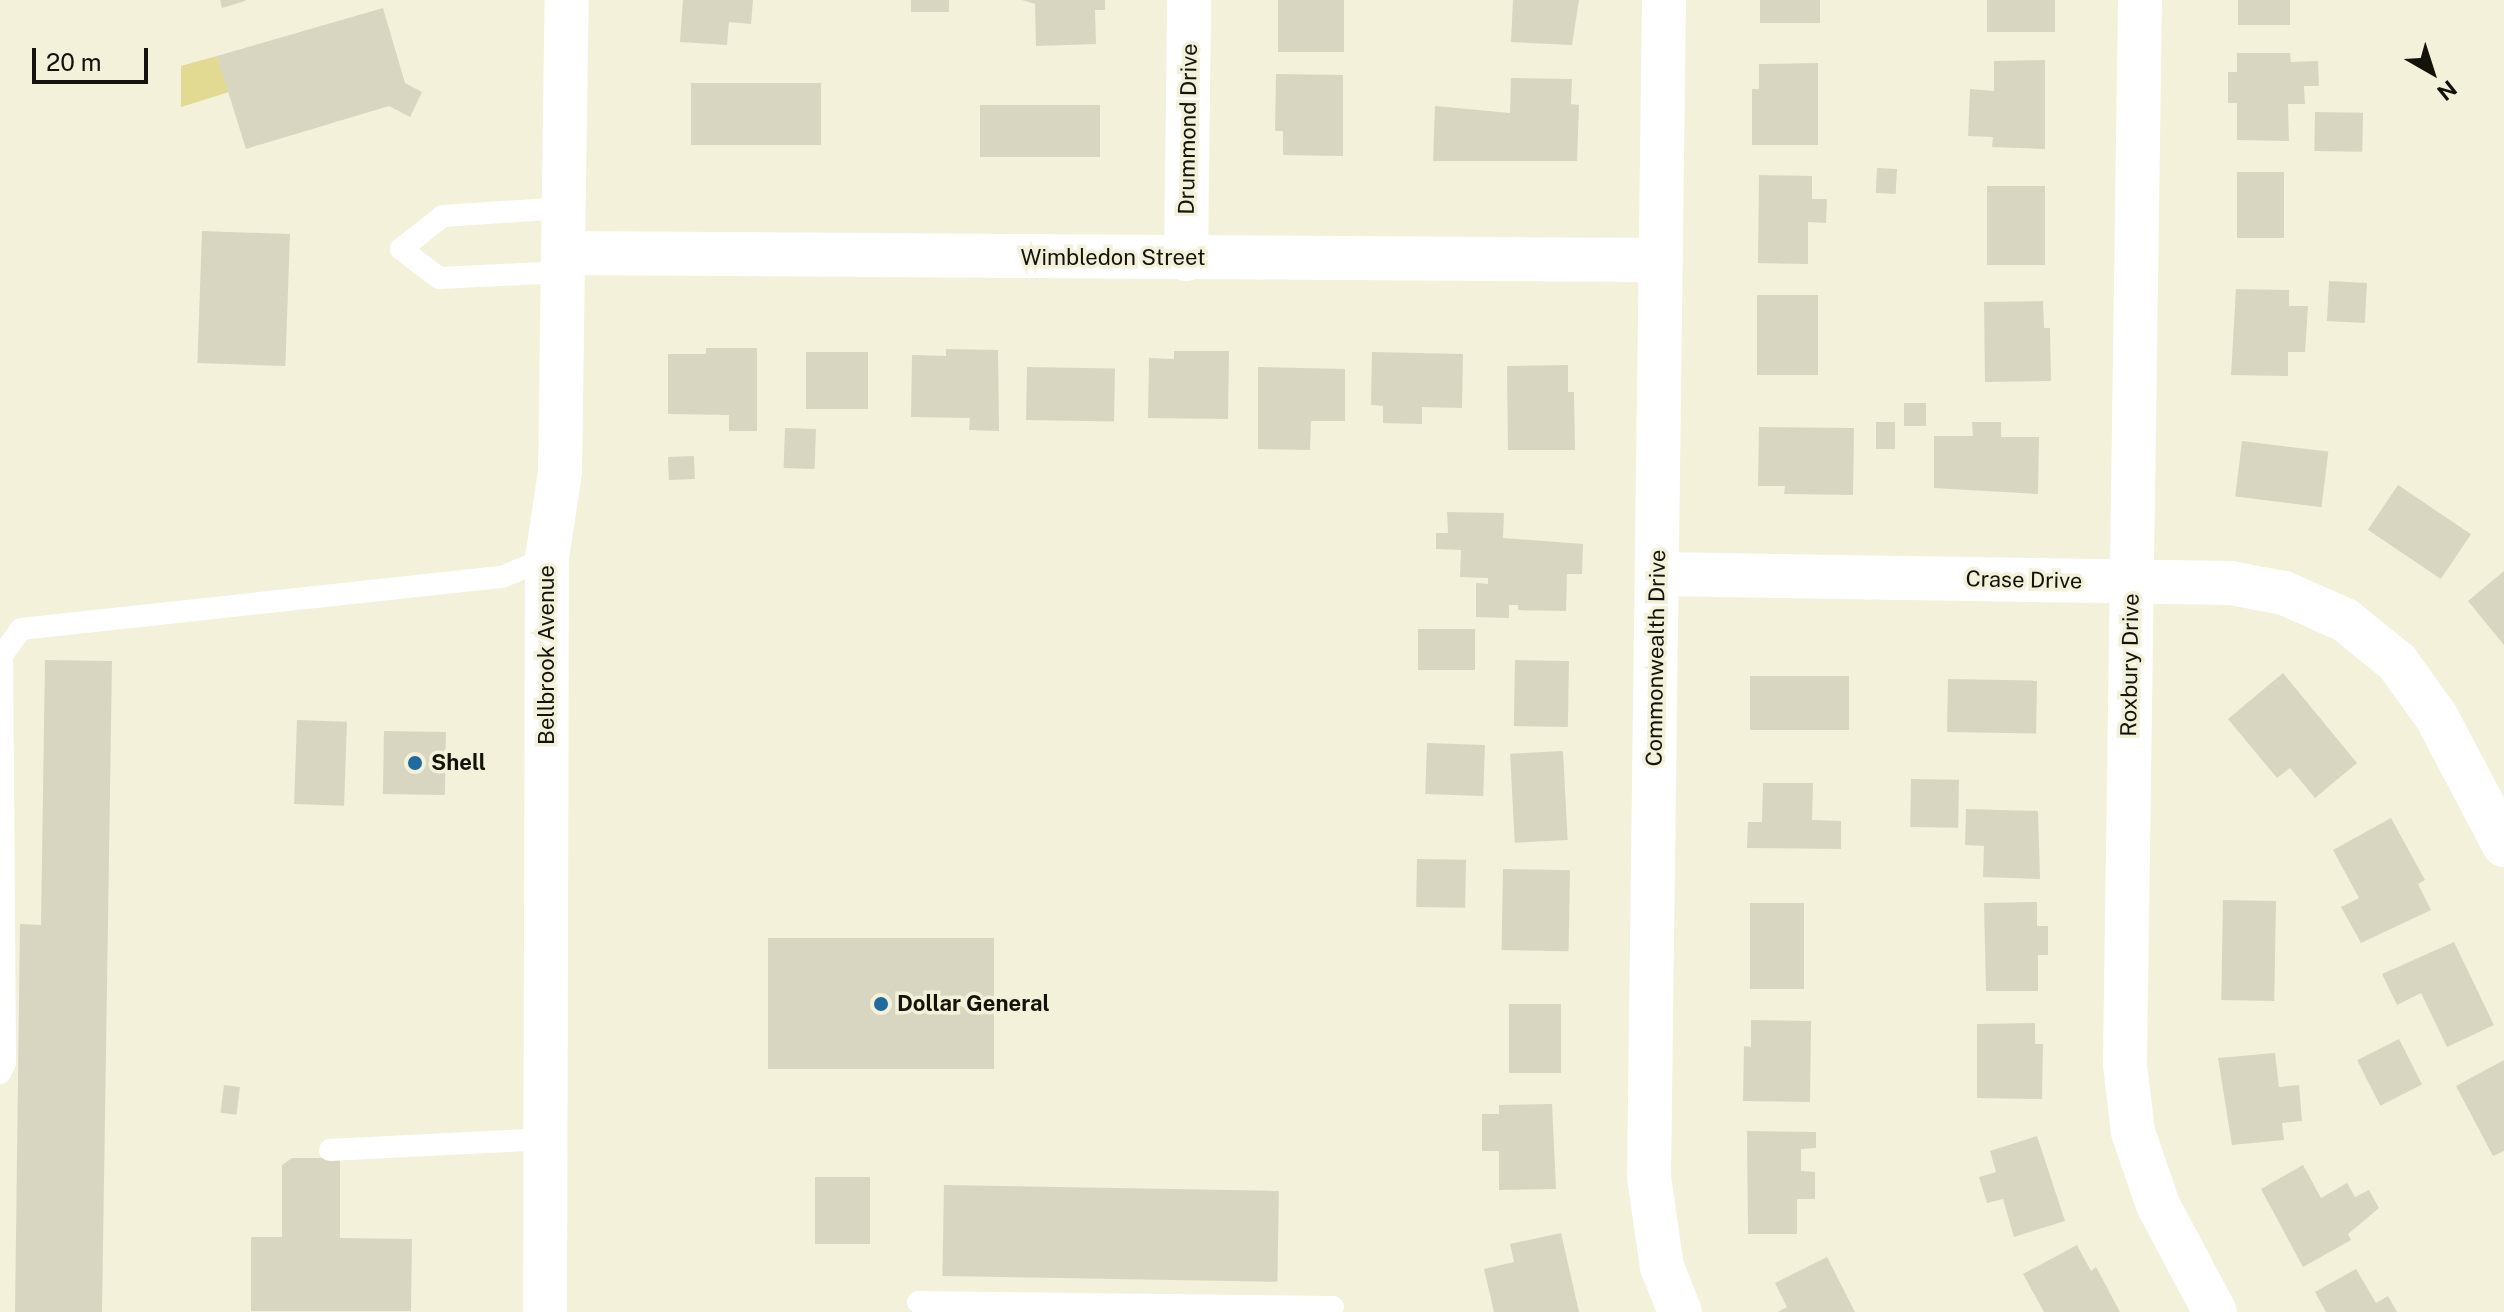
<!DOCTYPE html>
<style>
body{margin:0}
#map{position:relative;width:2504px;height:1312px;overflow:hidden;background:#f3f1da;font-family:"Public Sans",sans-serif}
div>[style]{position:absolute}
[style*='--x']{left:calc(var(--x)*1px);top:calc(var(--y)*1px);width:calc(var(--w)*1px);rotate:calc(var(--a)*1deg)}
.green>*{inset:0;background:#e2d992}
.building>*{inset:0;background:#d8d6c0;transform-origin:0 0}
.service>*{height:22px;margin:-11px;padding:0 11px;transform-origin:11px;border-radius:11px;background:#fff}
.minor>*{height:44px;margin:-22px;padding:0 22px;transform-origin:22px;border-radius:22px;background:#fff}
.tertiary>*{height:44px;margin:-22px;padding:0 22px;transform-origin:22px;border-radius:22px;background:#fff}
.dots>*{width:22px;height:22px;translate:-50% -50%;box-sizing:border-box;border:4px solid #f3f1da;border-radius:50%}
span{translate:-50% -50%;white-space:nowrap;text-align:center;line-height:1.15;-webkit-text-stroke:7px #f3f1da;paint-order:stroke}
.street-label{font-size:22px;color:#13120b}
.poi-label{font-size:22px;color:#13120b;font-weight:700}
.left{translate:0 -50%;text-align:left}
.north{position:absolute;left:2392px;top:32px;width:80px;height:80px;-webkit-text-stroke:6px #f3f1da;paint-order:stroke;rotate:141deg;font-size:22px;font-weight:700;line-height:32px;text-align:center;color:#13120b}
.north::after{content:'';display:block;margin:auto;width:28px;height:36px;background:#13120b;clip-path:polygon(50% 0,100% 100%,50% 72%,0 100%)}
.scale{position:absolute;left:32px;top:48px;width:116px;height:36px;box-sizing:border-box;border:4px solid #13120b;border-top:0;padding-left:10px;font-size:24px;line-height:28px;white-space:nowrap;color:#13120b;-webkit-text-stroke:6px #f3f1da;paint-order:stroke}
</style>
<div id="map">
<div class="green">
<div style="clip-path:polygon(217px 56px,229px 92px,181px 107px,181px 66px)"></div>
</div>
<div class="building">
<div style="clip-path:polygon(220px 0,245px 0,245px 1px,222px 8px)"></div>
<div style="clip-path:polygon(683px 0,753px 0,751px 24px,729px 22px,727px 45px,680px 42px)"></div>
<div style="left:911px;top:0;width:38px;height:12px"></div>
<div style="clip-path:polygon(1022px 0,1105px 0,1105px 10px,1095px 10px,1096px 44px,1036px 46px,1035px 4px)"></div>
<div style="left:1278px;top:0;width:66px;height:52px"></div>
<div style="clip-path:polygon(1513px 0,1579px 0,1572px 45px,1511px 42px)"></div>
<div style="left:1760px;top:0;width:60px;height:23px"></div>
<div style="left:1987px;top:0;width:68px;height:32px"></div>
<div style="left:2238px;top:0;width:52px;height:25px"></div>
<div style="clip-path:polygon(383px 8px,405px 83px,422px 92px,410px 117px,389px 106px,246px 149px,217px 56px)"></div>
<div style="clip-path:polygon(2237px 53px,2290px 53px,2291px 62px,2318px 61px,2319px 86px,2304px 86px,2305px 104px,2288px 104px,2289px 141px,2237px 140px,2237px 103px,2228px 103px,2228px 72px,2237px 72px)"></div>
<div style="clip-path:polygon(2045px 60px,2045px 149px,1992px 147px,1993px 137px,1968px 136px,1970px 89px,1994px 91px,1994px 61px)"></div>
<div style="clip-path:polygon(1818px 63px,1818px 145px,1752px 145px,1752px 89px,1759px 89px,1759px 64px)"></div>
<div style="clip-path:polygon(1276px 74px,1343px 75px,1343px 156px,1283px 155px,1283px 131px,1275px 131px)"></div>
<div style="clip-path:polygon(1511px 78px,1572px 79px,1571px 104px,1579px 105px,1577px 161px,1433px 161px,1435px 106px,1510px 113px)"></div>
<div style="left:691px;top:83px;width:130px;height:62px"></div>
<div style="left:1100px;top:105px;width:52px;height:120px;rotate:90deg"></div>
<div style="left:2315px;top:112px;width:48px;height:39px;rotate:1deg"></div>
<div style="left:1877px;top:168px;width:20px;height:25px;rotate:3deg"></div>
<div style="left:2237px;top:172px;width:47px;height:66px"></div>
<div style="clip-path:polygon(1759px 175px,1812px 176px,1812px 199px,1827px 199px,1826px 223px,1808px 222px,1808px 264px,1758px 263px)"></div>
<div style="left:1987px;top:186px;width:58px;height:79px"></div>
<div style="left:202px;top:231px;width:88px;height:132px;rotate:2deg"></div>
<div style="left:2329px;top:281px;width:38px;height:40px;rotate:3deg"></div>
<div style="clip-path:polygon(2236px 289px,2289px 290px,2289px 306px,2308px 306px,2305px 352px,2288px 352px,2288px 376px,2231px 375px)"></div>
<div style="left:1757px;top:295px;width:61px;height:80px"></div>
<div style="clip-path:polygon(2043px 301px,2044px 328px,2050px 328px,2051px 381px,1985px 382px,1984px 302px)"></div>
<div style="clip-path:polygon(706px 348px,757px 348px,757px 431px,729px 431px,729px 415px,668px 414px,668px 354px,706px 354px)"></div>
<div style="clip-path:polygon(946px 349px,998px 350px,999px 431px,969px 430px,970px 418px,911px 417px,912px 355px,946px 356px)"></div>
<div style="clip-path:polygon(1174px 351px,1229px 351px,1228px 419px,1148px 418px,1149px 358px,1174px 359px)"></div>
<div style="left:868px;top:352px;width:57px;height:62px;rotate:90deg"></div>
<div style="clip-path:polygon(1372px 352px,1463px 354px,1462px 408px,1422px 407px,1422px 424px,1383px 423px,1383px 406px,1371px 405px)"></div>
<div style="clip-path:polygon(1568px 365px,1568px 392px,1574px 392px,1575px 450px,1508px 450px,1507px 366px)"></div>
<div style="left:1027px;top:367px;width:88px;height:53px;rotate:1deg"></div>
<div style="clip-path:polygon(1258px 367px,1345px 369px,1345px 421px,1311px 421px,1310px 450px,1258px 449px)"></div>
<div style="left:1904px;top:403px;width:22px;height:23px"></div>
<div style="left:1876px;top:422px;width:19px;height:27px"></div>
<div style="clip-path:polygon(1972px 422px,2001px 422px,2001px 437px,2039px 437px,2038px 494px,1934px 488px,1934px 436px,1973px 436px)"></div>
<div style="clip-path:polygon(1759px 427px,1854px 428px,1853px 495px,1784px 494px,1785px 486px,1758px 486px)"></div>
<div style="left:785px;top:428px;width:31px;height:40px;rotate:2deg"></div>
<div style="left:2242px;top:441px;width:87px;height:56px;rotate:7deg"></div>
<div style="left:694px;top:456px;width:23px;height:26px;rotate:88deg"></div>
<div style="left:2398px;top:485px;width:88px;height:54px;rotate:34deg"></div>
<div style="clip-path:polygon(1447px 512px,1504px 513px,1503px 538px,1583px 544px,1582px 574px,1567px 574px,1566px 611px,1518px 610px,1518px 605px,1509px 605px,1509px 618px,1476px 617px,1476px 583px,1488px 584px,1488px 578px,1460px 577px,1461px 550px,1436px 549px,1436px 533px,1448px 533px)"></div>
<div style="clip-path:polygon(2504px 571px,2504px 645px,2468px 601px)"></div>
<div style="left:1418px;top:629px;width:57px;height:41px"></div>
<div style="clip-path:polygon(45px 660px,112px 661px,102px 1312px,15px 1312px,20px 924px,41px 925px)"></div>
<div style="left:1515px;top:660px;width:54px;height:66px;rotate:1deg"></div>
<div style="clip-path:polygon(2283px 673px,2357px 763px,2315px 798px,2290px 768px,2277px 778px,2228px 719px)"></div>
<div style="left:1750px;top:676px;width:99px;height:54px"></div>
<div style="left:1948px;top:679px;width:89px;height:53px;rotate:1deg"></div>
<div style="left:297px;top:720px;width:50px;height:84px;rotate:2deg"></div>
<div style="left:384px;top:731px;width:62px;height:63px;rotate:1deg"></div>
<div style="left:1427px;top:743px;width:58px;height:51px;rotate:2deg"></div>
<div style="left:1563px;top:751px;width:89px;height:53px;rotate:87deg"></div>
<div style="left:1911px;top:779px;width:48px;height:48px;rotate:1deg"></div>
<div style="clip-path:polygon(1763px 783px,1813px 783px,1812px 820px,1841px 821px,1841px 849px,1747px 848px,1748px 822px,1762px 822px)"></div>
<div style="clip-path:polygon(1966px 809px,2038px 811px,2040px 879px,1983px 877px,1984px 846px,1965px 845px)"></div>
<div style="clip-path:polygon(2391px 818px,2425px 880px,2418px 884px,2431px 910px,2361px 943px,2341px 907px,2359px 898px,2333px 850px)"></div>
<div style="left:1417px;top:859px;width:49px;height:48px;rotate:1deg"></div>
<div style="left:1503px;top:869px;width:67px;height:81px;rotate:1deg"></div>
<div style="left:2223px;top:900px;width:53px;height:100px;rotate:1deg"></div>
<div style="clip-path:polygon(2037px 902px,2037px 926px,2048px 926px,2048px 955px,2038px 955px,2038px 991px,1986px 991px,1984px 903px)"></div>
<div style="left:1750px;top:903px;width:54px;height:86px"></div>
<div style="left:994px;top:938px;width:131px;height:226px;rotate:90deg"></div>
<div style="clip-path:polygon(2454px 942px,2494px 1025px,2447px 1047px,2421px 993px,2397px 1005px,2382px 974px)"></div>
<div style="left:1509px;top:1004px;width:52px;height:69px"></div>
<div style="clip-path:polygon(1751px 1020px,1811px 1021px,1810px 1102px,1743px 1101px,1744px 1046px,1751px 1047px)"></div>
<div style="clip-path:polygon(2035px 1023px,2035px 1044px,2043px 1044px,2042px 1099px,1977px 1098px,1977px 1024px)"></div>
<div style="left:2399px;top:1039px;width:51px;height:47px;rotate:63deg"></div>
<div style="clip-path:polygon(2275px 1053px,2279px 1087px,2299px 1085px,2302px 1121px,2282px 1123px,2284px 1140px,2232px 1145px,2218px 1058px)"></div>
<div style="clip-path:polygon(2504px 1060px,2504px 1151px,2493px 1156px,2456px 1086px)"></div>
<div style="left:224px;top:1085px;width:16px;height:28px;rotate:7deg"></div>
<div style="clip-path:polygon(1552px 1104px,1556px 1189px,1499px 1190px,1499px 1151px,1482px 1151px,1482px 1114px,1499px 1114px,1499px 1105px)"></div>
<div style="clip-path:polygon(1747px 1131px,1816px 1132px,1816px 1148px,1801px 1149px,1801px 1171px,1815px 1172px,1815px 1199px,1797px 1199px,1797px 1234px,1748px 1234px)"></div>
<div style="clip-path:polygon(2037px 1136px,2065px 1221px,2014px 1237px,2003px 1199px,1987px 1203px,1979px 1177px,1996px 1172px,1990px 1151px)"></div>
<div style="clip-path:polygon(292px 1158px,340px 1158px,340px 1238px,412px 1239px,411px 1311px,251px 1311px,251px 1237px,282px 1237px,282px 1165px)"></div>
<div style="clip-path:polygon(2303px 1165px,2321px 1198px,2347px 1183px,2355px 1197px,2369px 1190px,2379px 1208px,2348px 1234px,2351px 1240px,2303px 1267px,2261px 1189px)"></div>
<div style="left:815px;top:1177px;width:55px;height:67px"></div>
<div style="left:944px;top:1185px;width:335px;height:91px;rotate:1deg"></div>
<div style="clip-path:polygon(1561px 1233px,1579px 1312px,1494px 1312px,1484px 1269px,1514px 1262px,1510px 1244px)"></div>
<div style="clip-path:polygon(2077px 1245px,2091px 1271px,2096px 1267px,2120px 1312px,2044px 1312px,2023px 1274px)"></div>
<div style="clip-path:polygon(1827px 1257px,1855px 1312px,1778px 1312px,1787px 1307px,1775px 1283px)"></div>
<div style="clip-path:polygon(2356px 1269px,2376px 1303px,2388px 1296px,2397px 1312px,2326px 1312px,2315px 1292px)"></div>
</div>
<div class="service">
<div style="--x:564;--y:272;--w:125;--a:177.3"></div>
<div style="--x:439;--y:278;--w:48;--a:-142.7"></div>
<div style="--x:401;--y:249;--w:53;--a:-38.2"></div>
<div style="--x:443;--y:216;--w:122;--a:-3.8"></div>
<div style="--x:0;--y:1073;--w:11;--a:-63"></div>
<div style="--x:5;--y:1063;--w:408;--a:-90.4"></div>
<div style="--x:2;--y:655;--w:32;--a:-54"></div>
<div style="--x:21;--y:629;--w:484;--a:-6.2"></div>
<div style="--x:502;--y:577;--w:49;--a:-22.9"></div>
<div style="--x:330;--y:1150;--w:215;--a:-2.9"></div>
<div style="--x:918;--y:1302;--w:415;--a:0.7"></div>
</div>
<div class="minor">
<div style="--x:1664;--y:0;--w:1177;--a:90.73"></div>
<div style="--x:1649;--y:1177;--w:91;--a:81.8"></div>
<div style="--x:1662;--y:1267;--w:48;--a:68.2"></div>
<div style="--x:2140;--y:0;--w:1065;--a:90.81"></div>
<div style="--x:2125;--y:1065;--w:67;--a:83.2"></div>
<div style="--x:2133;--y:1132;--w:77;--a:71.1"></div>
<div style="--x:2158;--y:1205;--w:121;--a:62"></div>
<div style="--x:564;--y:253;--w:1097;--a:0.37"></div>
<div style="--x:1186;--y:259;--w:259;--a:-89.3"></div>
<div style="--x:1657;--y:574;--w:574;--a:0.9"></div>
<div style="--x:2231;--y:583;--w:54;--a:10.7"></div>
<div style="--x:2284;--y:593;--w:67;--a:23.9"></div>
<div style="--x:2345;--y:620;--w:67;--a:38.9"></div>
<div style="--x:2397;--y:662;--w:67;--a:54.2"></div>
<div style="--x:2436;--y:716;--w:146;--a:62.2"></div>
</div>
<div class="tertiary">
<div style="--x:545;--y:1312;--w:754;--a:-89.85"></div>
<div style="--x:547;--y:558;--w:87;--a:-81.4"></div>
<div style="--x:560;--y:472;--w:472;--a:-89.2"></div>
</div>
<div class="dots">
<div style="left:415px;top:763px;background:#206b9e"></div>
<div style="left:881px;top:1004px;background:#206b9e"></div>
</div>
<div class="street-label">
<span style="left:1188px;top:129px;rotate:-89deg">Drummond Drive</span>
<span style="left:1113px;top:258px">Wimbledon Street</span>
<span style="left:2024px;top:580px;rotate:1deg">Crase Drive</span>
<span style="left:547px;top:655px;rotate:-90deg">Bellbrook Avenue</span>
<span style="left:1656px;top:658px;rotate:-89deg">Commonwealth Drive</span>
<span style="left:2130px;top:665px;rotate:-89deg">Roxbury Drive</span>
</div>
<div class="poi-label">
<span class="left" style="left:431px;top:763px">Shell</span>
<span class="left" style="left:897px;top:1004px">Dollar General</span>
</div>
<div class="north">N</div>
<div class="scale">20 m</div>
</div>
